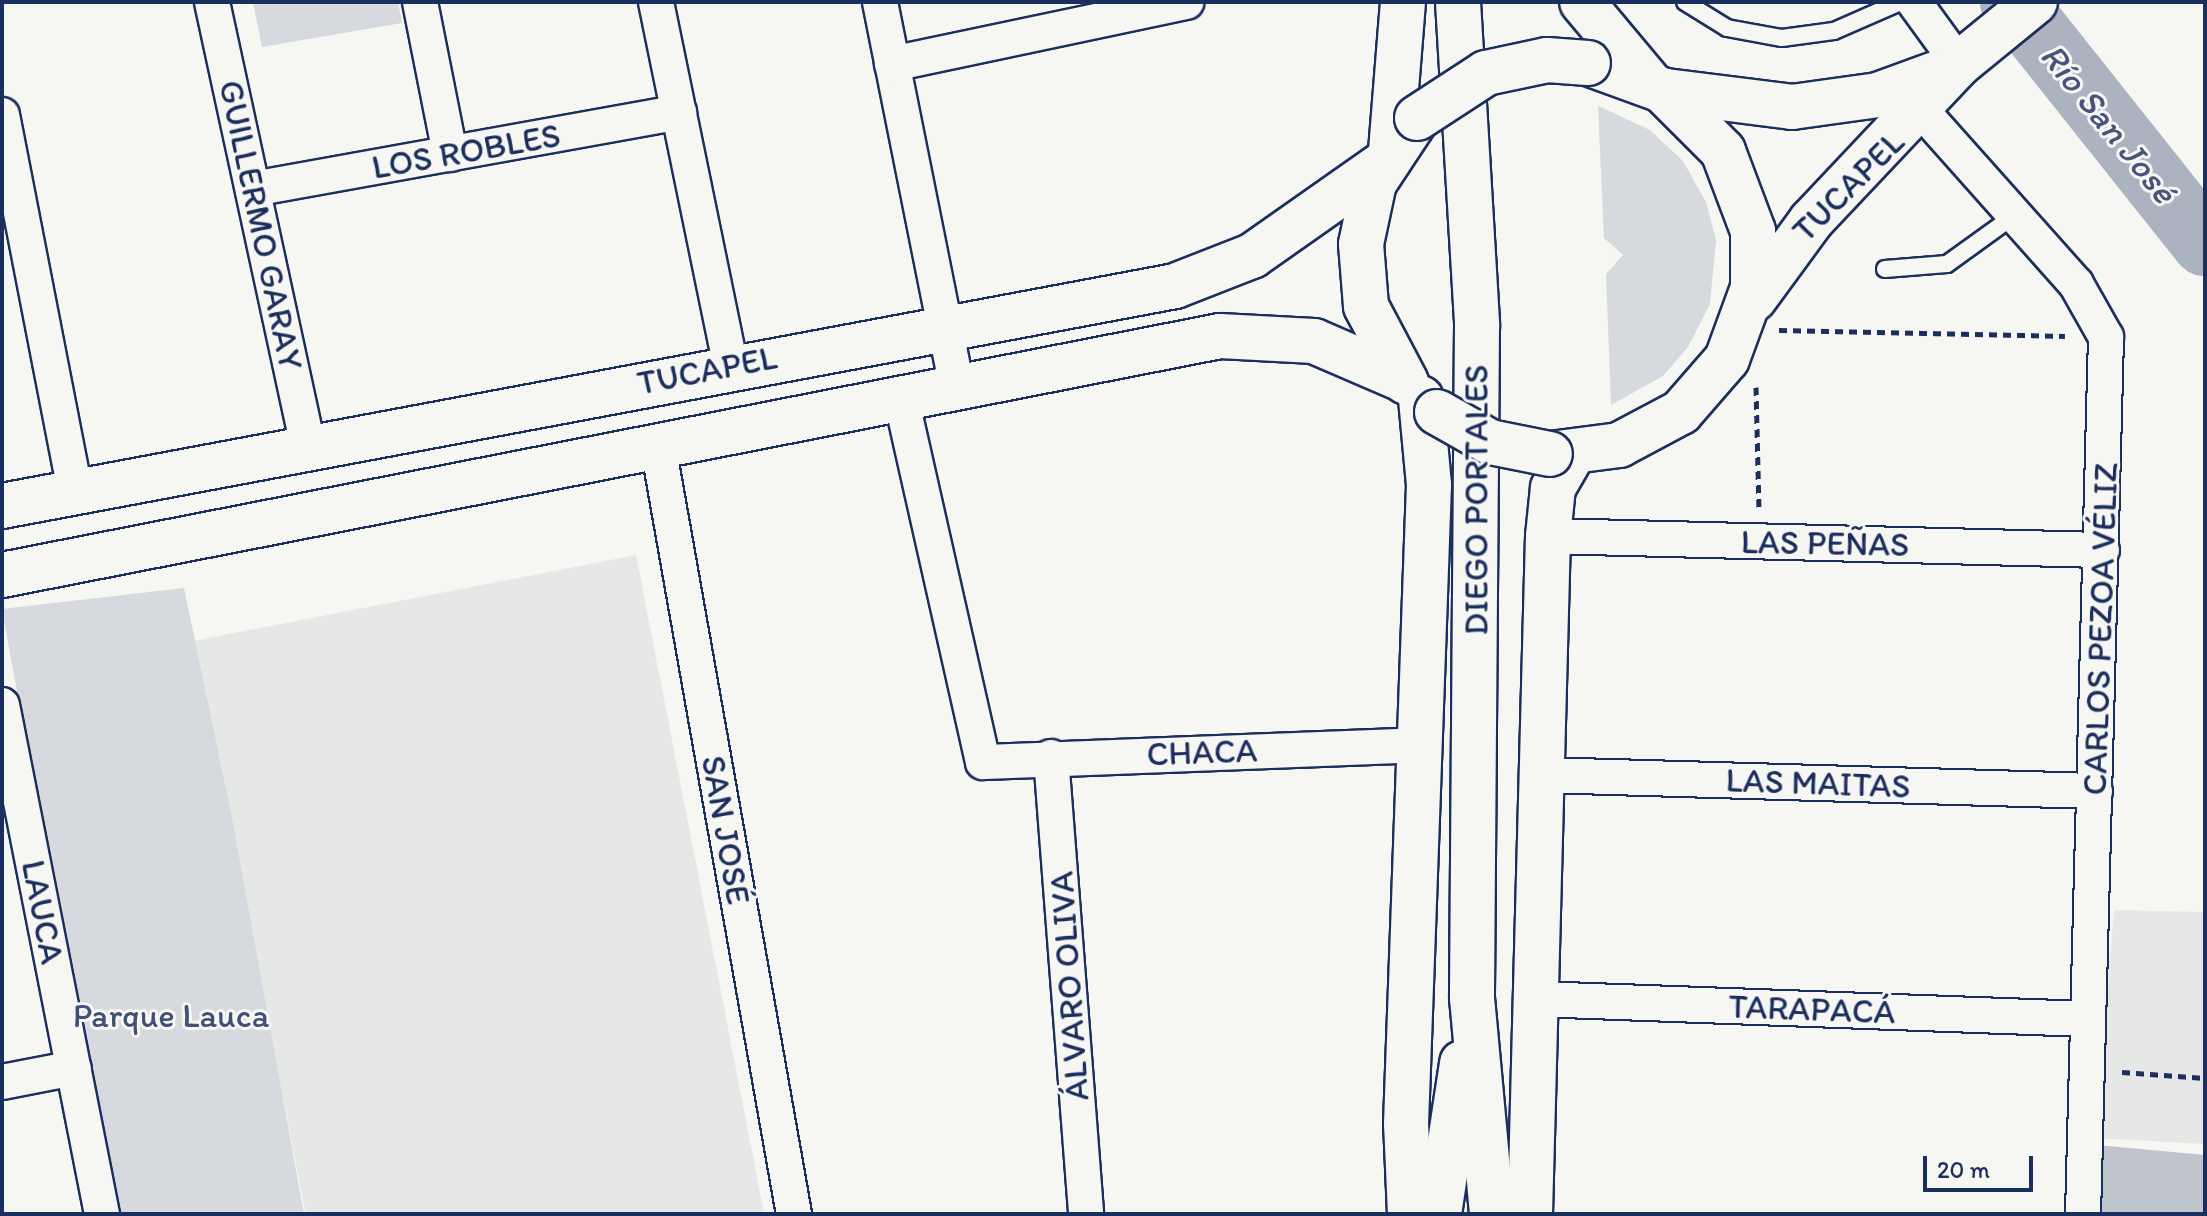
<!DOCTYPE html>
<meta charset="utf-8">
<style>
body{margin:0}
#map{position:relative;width:2207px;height:1216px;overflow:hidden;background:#f6f6f2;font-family:Itim,sans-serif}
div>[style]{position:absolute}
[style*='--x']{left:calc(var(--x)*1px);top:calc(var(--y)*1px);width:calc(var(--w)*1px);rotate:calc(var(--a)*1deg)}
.built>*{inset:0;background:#e6e7e7;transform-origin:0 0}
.green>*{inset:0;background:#d6d9dd}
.river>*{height:66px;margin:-33px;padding:0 33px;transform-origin:33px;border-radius:33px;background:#abb2c0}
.building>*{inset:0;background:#c0c4cd}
.path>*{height:5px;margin-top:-2.5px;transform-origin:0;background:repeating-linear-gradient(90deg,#1b2f5e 0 8px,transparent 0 14px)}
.roads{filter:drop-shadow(2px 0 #1b2f5e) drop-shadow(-2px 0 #1b2f5e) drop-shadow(0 2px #1b2f5e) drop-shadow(0 -2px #1b2f5e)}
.lane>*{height:16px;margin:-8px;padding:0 8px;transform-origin:8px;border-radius:8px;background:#f6f6f2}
.street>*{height:34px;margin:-17px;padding:0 17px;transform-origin:17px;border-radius:17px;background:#f6f6f2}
.secondary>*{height:44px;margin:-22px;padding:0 22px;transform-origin:22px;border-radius:22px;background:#f6f6f2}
.primary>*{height:44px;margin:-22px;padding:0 22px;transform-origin:22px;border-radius:22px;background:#f6f6f2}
.bridges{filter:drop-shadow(2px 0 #1b2f5e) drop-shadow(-2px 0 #1b2f5e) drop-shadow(0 2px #1b2f5e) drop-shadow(0 -2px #1b2f5e)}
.secondary-bridge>*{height:44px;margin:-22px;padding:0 22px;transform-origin:22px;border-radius:22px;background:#f6f6f2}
span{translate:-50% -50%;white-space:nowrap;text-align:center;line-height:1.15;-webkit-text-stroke:6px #f6f6f2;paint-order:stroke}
.street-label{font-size:34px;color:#1b2f5e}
.park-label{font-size:34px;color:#405177}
.water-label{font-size:36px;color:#46567b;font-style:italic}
.frame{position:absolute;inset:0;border:4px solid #1b2f5e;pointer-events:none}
.scale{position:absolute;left:1923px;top:1156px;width:110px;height:36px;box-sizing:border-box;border:4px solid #1b2f5e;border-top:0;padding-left:10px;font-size:24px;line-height:28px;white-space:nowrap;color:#1b2f5e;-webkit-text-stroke:6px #f6f6f2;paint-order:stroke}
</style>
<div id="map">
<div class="built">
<div style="left:636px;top:555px;width:670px;height:450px;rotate:79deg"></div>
<div style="clip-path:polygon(2114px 910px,2205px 912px,2205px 1144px,2095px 1138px)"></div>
</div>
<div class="green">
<div style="clip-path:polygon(253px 2px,398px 2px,402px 23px,262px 47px)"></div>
<div style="clip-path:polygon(1598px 106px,1650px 130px,1683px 161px,1706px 202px,1716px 240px,1710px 304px,1688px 347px,1663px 376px,1611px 405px,1606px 274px,1623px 255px,1604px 238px)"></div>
<div style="clip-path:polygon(184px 588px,232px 818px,304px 1214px,111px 1214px,2px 609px)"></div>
</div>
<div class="river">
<div style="--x:2013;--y:2;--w:308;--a:51.5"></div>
</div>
<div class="building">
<div style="clip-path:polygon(2097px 1145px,2205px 1155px,2205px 1214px,2089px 1214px)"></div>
</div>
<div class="path">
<div style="--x:1779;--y:330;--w:286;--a:1.2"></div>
<div style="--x:1756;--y:387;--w:121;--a:88.6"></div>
<div style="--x:2122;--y:1072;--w:83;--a:4.1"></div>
</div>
<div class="roads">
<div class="lane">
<div style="--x:1685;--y:2;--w:49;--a:31.8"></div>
<div style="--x:1727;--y:28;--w:56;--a:10.3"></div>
<div style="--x:1782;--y:38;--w:52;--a:-7.7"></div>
<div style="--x:1834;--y:31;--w:72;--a:-23.7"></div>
<div style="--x:1885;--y:269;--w:62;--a:-4.6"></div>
<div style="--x:1947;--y:264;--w:84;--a:-35.8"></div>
</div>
<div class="street">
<div style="--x:212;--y:2;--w:457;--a:77.8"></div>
<div style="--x:420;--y:2;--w:155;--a:78.8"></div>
<div style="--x:656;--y:2;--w:372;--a:78.4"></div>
<div style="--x:880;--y:2;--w:393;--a:78.7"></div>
<div style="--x:1914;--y:2;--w:77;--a:54"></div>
<div style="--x:892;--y:64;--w:301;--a:-11.9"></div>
<div style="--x:1921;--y:110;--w:233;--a:48.3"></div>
<div style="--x:2076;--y:284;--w:61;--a:60.5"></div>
<div style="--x:2106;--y:337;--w:877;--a:91.5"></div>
<div style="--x:2;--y:115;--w:383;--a:79"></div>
<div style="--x:253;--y:189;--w:433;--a:-10.2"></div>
<div style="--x:901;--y:398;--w:373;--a:77.3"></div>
<div style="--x:983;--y:762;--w:438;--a:-2.2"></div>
<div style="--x:658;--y:446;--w:780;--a:79.96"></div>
<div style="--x:1548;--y:536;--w:554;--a:1.45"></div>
<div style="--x:2;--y:705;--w:519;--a:78.89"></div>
<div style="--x:1051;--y:757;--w:458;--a:85.6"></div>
<div style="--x:1542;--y:775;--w:553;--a:1.66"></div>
<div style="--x:1536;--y:999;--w:552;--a:2.08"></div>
<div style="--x:2;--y:1082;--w:73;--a:-11"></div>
</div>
<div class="secondary">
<div style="--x:1582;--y:2;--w:103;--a:50.1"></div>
<div style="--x:1666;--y:91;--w:127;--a:7.2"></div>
<div style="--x:1792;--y:107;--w:87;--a:-7.9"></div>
<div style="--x:1878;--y:95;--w:81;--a:-20.2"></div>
<div style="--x:1391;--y:151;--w:149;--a:-85.4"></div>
<div style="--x:1754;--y:299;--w:97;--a:-53.8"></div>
<div style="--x:1811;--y:221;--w:216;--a:-46.7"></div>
<div style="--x:1959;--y:64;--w:98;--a:-39.2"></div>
<div style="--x:1406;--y:382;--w:86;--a:-117.8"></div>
<div style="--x:1366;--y:306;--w:62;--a:-94.6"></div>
<div style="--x:1361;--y:244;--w:62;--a:-78"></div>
<div style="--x:1374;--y:183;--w:78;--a:-56.5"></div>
<div style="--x:1550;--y:454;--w:70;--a:-7.4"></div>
<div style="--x:1619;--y:445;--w:70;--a:-28"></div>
<div style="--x:1681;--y:412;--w:70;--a:-49"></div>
<div style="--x:1727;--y:359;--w:76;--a:-69.9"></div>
<div style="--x:1753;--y:288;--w:57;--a:-90"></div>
<div style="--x:1753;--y:231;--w:85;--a:-110.6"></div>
<div style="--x:1723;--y:151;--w:86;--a:-135"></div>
<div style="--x:1662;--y:90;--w:79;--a:-160"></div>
<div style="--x:2;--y:506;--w:1193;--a:-10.62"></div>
<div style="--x:1175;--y:286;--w:83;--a:-21.3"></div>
<div style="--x:1252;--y:256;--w:160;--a:-35.1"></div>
<div style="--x:2;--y:575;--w:1241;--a:-11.1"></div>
<div style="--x:1220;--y:336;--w:94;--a:3"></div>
<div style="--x:1314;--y:341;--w:98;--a:23.4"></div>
<div style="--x:1410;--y:1214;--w:90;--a:-92.5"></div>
<div style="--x:1406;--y:1124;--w:639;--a:-87.94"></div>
<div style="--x:1429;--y:485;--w:87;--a:-95.3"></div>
<div style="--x:1530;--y:1214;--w:678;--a:-88.48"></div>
<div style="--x:1548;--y:536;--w:48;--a:-84.1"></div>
<div style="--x:1553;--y:488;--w:39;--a:-60"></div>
</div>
<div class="primary">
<div style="--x:1458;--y:2;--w:325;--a:86.6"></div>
<div style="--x:1477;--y:326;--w:672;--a:90.43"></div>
<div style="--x:1472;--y:998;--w:217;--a:84.7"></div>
<div style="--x:1439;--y:1214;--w:153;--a:-81.3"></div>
</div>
</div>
<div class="bridges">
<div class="secondary-bridge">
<div style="--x:1417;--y:118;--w:82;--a:-33.1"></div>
<div style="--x:1486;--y:73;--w:62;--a:-12"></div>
<div style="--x:1547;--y:60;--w:41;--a:4.2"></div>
<div style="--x:1437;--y:412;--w:61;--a:29.5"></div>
<div style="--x:1490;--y:442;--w:61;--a:11.3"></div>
</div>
</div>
<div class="street-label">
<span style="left:466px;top:151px;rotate:-10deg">LOS ROBLES</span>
<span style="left:1848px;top:186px;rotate:-45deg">TUCAPEL</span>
<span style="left:261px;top:225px;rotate:78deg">GUILLERMO GARAY</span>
<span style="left:707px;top:370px;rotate:-11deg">TUCAPEL</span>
<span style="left:1476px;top:500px;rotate:-90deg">DIEGO PORTALES</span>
<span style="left:1825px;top:543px;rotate:1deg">LAS PEÑAS</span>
<span style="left:2100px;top:629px;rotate:-88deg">CARLOS PEZOA VÉLIZ</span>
<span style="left:1202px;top:752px;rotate:-2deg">CHACA</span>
<span style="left:1818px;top:783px;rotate:2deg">LAS MAITAS</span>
<span style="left:726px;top:830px;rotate:80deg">SAN JOSÉ</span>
<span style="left:43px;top:912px;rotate:79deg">LAUCA</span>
<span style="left:1069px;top:986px;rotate:-94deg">ÁLVARO OLIVA</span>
<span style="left:1812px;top:1009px;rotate:2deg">TARAPACÁ</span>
</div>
<div class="park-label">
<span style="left:171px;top:1016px">Parque Lauca</span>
</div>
<div class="water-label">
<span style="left:2109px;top:123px;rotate:51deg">Río San José</span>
</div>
<div class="frame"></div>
<div class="scale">20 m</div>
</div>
